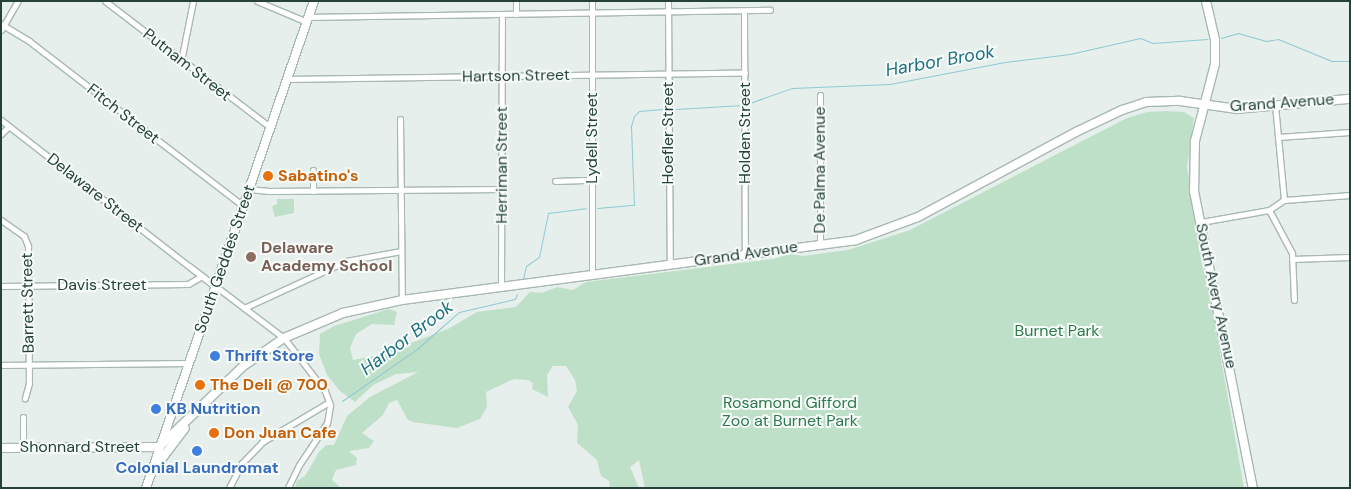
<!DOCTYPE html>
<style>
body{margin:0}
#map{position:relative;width:1351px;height:489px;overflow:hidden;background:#e6efeb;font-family:"DM Sans",sans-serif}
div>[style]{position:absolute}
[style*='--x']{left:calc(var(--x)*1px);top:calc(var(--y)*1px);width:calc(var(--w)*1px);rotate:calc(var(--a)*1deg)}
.green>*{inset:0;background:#bfe0c8}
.stream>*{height:1px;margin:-0.5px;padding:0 0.5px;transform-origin:0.5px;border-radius:0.5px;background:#8ec9d4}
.roads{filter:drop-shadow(1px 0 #a8b8b2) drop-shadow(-1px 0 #a8b8b2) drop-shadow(0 1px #a8b8b2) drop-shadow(0 -1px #a8b8b2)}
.street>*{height:5px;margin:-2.5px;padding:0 2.5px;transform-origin:2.5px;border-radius:2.5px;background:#fff}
.secondary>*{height:8px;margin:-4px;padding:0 4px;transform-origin:4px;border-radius:4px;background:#fff}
.dots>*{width:14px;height:14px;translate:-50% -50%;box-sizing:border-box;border:2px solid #f7fbf9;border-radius:50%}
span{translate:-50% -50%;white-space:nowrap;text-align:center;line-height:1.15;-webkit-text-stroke:4px #f7fbf9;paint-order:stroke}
.street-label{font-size:16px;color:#24423a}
.food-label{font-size:16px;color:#c56008;font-weight:700}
.left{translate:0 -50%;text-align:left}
.education-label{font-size:16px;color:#785e54;font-weight:700}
.park-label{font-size:16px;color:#2d7a4b}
.shop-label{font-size:16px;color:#366cbe;font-weight:700}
.water-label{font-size:18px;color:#1c6f80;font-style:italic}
.frame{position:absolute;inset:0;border:2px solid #24423a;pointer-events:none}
</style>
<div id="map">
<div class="green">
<div style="clip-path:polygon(1167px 111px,1184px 112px,1194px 118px,1187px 167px,1244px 488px,645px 488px,639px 460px,630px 467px,639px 488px,610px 488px,609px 481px,601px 476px,597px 460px,577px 443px,578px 425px,568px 407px,577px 391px,575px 380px,566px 366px,553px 366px,547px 375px,548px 397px,532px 389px,533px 383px,528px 380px,514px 379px,486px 392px,487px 407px,480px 419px,457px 428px,413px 422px,408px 420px,397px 400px,389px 403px,383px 415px,362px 433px,374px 441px,369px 448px,349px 451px,357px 458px,356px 465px,336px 470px,332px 480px,341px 488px,295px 488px,297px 481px,305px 476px,319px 452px,326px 445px,334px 445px,347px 416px,370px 397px,418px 372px,396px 374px,373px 385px,355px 402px,340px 391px,327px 375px,319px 354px,320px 334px,334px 326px,389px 309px,397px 312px,394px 325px,372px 324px,356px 334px,350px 348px,353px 360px,379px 355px,448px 329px,477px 312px,516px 307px,530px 292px,542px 293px,557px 287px,573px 290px,586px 282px,773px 259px,790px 254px,803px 256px,848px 250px,910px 230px,1127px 118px,1147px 112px)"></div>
<div style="clip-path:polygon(277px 199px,294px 199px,294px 213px,275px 217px,272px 206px,277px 204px)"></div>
</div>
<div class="stream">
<div style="--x:1221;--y:38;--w:18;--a:-16"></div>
<div style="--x:1238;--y:33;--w:29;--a:16"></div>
<div style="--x:1266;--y:41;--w:12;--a:-9"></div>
<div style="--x:1278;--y:39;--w:58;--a:22.2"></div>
<div style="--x:1332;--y:61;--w:18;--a:0"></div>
<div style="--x:747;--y:104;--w:48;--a:-19.6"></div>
<div style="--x:792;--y:88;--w:98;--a:-2.3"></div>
<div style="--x:890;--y:84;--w:117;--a:-10.8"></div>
<div style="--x:1005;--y:62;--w:65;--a:-7"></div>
<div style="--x:1070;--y:54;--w:72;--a:-12.9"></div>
<div style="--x:1140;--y:38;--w:14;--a:21"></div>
<div style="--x:1153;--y:43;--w:54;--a:-4.2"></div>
<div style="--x:676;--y:109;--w:67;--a:-3.4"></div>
<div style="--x:597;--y:208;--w:37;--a:-5"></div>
<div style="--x:634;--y:205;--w:79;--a:-92.2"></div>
<div style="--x:631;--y:126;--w:10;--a:-73"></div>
<div style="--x:634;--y:116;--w:7;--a:-45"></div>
<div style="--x:639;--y:111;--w:24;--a:-5"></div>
<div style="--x:523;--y:279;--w:13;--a:-77"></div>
<div style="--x:526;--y:266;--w:16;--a:-35"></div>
<div style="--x:539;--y:257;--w:45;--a:-78.4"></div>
<div style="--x:548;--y:213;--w:38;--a:-7"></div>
<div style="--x:342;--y:401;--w:91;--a:-34.7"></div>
<div style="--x:417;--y:349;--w:56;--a:-41.4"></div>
<div style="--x:459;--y:312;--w:57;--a:-13.1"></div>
<div style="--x:515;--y:299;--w:5;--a:-68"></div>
</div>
<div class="roads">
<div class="street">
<div style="--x:105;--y:1;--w:208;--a:37.4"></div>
<div style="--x:257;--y:1;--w:54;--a:22.8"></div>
<div style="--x:516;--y:1;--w:13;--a:90"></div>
<div style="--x:668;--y:1;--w:263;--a:89.6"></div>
<div style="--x:744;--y:11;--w:243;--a:89.8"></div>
<div style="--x:308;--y:17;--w:462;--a:-0.9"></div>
<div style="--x:1;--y:24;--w:33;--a:31"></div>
<div style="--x:29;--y:41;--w:270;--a:37.6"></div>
<div style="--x:1;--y:30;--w:34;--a:-60"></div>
<div style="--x:181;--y:61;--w:61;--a:-78.7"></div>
<div style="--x:287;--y:79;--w:458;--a:-0.8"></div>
<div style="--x:1275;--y:105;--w:95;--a:84.6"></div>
<div style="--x:400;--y:119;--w:181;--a:89.4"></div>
<div style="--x:1;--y:120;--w:269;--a:37.9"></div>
<div style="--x:1;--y:134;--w:11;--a:-45"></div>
<div style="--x:1278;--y:137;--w:72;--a:-4"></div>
<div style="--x:313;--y:170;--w:21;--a:90"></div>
<div style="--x:555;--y:181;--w:37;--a:-2"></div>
<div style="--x:249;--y:189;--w:20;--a:6"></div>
<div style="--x:269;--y:191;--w:233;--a:-0.5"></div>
<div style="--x:1269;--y:210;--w:49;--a:61.9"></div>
<div style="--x:1292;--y:253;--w:47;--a:87.6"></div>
<div style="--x:1;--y:220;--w:28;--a:35"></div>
<div style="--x:24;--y:236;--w:11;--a:68"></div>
<div style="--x:28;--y:246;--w:137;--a:89.6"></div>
<div style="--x:29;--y:383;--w:16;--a:105"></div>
<div style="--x:1201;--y:222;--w:69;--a:-10"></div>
<div style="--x:1269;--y:210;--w:18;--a:-34"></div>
<div style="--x:1284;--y:200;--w:66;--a:-4.3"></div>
<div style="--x:820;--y:245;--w:150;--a:-90"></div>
<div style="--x:1292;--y:259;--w:58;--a:-2"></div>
<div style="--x:189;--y:266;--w:119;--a:37.2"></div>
<div style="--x:284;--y:338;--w:67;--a:52.3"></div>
<div style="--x:325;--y:391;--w:15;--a:70"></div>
<div style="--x:330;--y:405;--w:18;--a:99"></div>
<div style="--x:327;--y:423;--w:50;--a:123.7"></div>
<div style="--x:299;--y:465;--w:25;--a:116"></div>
<div style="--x:592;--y:275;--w:274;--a:-90"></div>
<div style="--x:1;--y:286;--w:187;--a:-0.6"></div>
<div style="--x:188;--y:284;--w:14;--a:-30"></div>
<div style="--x:501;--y:287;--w:273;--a:-89.8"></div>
<div style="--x:244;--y:308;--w:112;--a:-24.7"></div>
<div style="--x:346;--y:261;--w:56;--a:-10.3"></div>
<div style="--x:1;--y:365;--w:188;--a:-0.6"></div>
<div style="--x:23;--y:417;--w:30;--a:90"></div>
<div style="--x:229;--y:488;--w:28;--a:-63"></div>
<div style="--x:242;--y:463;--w:29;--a:-46"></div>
<div style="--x:262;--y:442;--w:78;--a:-30.8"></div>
</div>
<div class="secondary">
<div style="--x:1206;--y:1;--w:40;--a:77"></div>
<div style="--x:1215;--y:40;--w:24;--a:90"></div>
<div style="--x:1215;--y:64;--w:80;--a:104.6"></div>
<div style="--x:1195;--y:141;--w:50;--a:91.1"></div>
<div style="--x:1194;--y:191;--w:303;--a:78.8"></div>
<div style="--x:159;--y:447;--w:115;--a:-43.9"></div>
<div style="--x:242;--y:367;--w:51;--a:-34.6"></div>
<div style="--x:284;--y:338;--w:64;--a:-23"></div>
<div style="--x:343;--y:313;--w:60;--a:-12.4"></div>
<div style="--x:402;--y:300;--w:458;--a:-7.5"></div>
<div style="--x:856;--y:240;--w:66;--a:-20.4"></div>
<div style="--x:918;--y:217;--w:182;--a:-28.3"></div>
<div style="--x:1078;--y:131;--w:49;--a:-25.5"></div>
<div style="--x:1122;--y:110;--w:25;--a:-18"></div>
<div style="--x:1146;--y:102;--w:34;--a:-2"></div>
<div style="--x:1180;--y:101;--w:58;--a:8"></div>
<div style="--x:1237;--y:109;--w:113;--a:-5.1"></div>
<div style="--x:1;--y:448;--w:158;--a:-0.4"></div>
<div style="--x:154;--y:469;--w:51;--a:-52.9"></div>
<div style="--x:146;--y:488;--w:515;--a:-70.97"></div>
</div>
</div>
<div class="dots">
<div style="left:268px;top:176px;background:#e8710a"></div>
<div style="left:251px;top:257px;background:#8d6e63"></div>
<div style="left:215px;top:356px;background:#3f7fe0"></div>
<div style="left:200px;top:385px;background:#e8710a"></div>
<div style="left:156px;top:409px;background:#3f7fe0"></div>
<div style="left:214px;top:433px;background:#e8710a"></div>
<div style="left:197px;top:451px;background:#3f7fe0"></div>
</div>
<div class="street-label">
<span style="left:187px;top:65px;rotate:38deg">Putnam Street</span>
<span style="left:516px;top:76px;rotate:-1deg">Hartson Street</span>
<span style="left:1282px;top:103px;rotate:-4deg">Grand Avenue</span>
<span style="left:123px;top:114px;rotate:38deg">Fitch Street</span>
<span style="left:668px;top:133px;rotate:-90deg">Hoefler Street</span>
<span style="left:745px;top:133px;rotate:-90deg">Holden Street</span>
<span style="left:592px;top:138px;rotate:-90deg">Lydell Street</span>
<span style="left:502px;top:165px;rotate:-90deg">Herriman Street</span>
<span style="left:820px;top:170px;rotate:-90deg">De Palma Avenue</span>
<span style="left:95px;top:193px;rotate:38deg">Delaware Street</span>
<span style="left:746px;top:254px;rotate:-8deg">Grand Avenue</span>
<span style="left:225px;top:259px;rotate:-71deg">South Geddes Street</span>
<span style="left:102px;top:285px">Davis Street</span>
<span style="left:1216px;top:296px;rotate:78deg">South Avery Avenue</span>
<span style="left:28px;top:303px;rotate:-91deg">Barrett Street</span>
<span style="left:80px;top:447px">Shonnard Street</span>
</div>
<div class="food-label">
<span class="left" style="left:278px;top:176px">Sabatino's</span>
<span class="left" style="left:210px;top:385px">The Deli @ 700</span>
<span class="left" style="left:224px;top:433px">Don Juan Cafe</span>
</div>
<div class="education-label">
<span class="left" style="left:261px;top:257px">Delaware<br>Academy School</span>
</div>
<div class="park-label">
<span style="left:1057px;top:331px">Burnet Park</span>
<span style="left:790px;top:412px">Rosamond Gifford<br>Zoo at Burnet Park</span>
</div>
<div class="shop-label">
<span class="left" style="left:225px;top:356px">Thrift Store</span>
<span class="left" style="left:166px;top:409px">KB Nutrition</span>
<span style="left:197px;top:468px">Colonial Laundromat</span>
</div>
<div class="water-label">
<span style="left:940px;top:61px;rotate:-10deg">Harbor Brook</span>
<span style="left:407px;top:338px;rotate:-37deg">Harbor Brook</span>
</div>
<div class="frame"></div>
</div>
